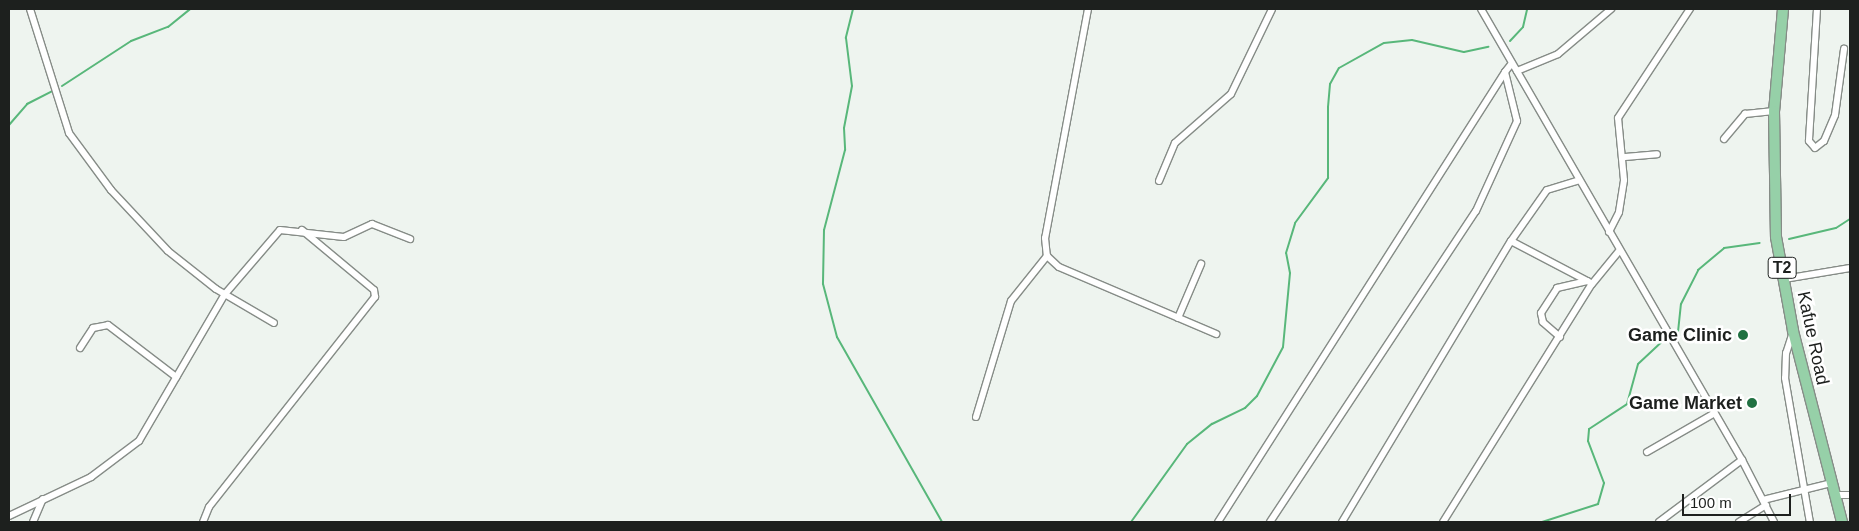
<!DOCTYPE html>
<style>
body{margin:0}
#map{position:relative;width:1859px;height:531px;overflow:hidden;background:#eef4ef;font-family:Helvetica,sans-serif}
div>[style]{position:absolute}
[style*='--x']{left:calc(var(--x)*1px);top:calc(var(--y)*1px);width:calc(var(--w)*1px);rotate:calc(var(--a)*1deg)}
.stream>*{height:2px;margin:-1px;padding:0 1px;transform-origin:1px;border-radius:1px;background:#58b77a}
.roads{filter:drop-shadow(1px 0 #868c87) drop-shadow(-1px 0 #868c87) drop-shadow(0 1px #868c87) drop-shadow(0 -1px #868c87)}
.minor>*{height:6px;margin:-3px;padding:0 3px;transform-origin:3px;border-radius:3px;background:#fff}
.trunk>*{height:10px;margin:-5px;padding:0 5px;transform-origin:5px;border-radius:5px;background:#96d0a8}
.dots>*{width:14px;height:14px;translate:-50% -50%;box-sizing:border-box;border:2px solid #fff;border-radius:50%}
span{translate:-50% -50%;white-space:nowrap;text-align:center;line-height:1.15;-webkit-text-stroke:5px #fff;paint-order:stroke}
.shield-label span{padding:1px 4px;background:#fff;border:1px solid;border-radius:4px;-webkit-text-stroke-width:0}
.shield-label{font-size:16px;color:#1d201e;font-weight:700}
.poi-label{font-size:18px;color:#1d201e;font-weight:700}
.right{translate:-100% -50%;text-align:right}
.street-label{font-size:18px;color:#1d201e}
.frame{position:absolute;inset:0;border:10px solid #1d201e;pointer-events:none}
.scale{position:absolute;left:1682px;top:494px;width:109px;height:22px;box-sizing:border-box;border:2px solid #1d201e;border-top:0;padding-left:6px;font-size:15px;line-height:18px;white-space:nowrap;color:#1d201e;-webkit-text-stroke:4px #fff;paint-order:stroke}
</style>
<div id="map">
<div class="stream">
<div style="--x:853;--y:9;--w:30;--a:104"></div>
<div style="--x:846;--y:38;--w:48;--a:82.9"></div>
<div style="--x:852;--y:86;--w:43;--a:100.8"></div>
<div style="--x:844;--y:128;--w:22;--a:87"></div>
<div style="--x:845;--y:150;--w:83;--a:104.7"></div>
<div style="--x:824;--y:230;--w:54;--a:91.1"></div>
<div style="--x:823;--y:284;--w:55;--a:75.2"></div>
<div style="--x:837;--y:337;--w:213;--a:60.4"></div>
<div style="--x:1510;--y:41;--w:19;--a:-47"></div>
<div style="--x:1523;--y:27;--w:18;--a:-77"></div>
<div style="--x:62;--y:86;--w:82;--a:-33.1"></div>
<div style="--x:131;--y:41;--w:40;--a:-21"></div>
<div style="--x:168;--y:27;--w:28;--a:-39"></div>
<div style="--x:9;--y:125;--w:28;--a:-49"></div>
<div style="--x:27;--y:104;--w:30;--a:-27"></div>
<div style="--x:1789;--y:239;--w:48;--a:-13.2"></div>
<div style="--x:1836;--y:228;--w:17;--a:-33"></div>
<div style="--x:1678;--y:332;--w:28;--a:-84"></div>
<div style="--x:1681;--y:304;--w:38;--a:-63"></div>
<div style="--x:1698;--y:270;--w:34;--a:-40"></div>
<div style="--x:1724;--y:248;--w:36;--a:-8"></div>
<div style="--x:1131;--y:522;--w:96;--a:-54.3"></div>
<div style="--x:1187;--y:444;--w:32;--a:-39"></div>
<div style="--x:1212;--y:424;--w:37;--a:-26"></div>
<div style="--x:1245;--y:408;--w:17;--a:-45"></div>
<div style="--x:1257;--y:396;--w:55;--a:-62"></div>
<div style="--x:1283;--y:347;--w:74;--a:-84.6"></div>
<div style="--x:1290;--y:273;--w:20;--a:-101"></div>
<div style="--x:1286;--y:253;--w:31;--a:-73"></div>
<div style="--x:1295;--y:223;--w:56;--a:-53.7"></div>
<div style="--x:1328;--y:178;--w:71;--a:-90"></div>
<div style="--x:1328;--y:107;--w:23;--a:-85"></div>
<div style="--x:1330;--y:84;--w:18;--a:-61"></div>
<div style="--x:1339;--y:68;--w:51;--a:-29.1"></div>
<div style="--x:1384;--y:43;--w:28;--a:-6"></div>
<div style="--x:1412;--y:40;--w:53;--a:13"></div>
<div style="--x:1464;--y:52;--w:25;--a:-12"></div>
<div style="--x:1542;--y:522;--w:59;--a:-17.8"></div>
<div style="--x:1598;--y:504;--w:22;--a:-74"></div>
<div style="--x:1604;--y:483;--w:45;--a:-110.9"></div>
<div style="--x:1588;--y:441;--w:12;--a:-85"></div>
<div style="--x:1589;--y:429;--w:45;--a:-33.3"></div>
<div style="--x:1627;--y:404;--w:41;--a:-74.6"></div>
<div style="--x:1638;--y:364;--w:33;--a:-43"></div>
</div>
<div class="roads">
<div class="minor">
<div style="--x:30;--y:9;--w:130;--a:72.5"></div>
<div style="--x:69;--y:133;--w:71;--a:53.6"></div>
<div style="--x:111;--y:190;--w:83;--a:46.9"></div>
<div style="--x:168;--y:251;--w:61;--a:38.4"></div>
<div style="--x:216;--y:289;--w:67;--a:30.4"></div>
<div style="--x:1088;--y:9;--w:233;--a:100.6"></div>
<div style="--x:1045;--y:238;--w:18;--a:84"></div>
<div style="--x:1047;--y:256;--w:16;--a:43"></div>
<div style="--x:1059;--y:267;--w:171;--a:23.1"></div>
<div style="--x:1481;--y:9;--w:521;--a:59.94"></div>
<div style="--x:1742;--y:460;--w:70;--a:62.7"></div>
<div style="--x:1817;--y:9;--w:132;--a:93.5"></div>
<div style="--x:1809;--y:141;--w:9;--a:49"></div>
<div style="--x:1815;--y:148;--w:11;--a:-38"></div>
<div style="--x:1824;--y:141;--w:28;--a:-67"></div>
<div style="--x:1835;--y:115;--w:67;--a:-82.2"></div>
<div style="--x:1517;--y:71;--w:44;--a:-22.5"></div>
<div style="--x:1558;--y:54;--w:70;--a:-40.3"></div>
<div style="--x:1724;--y:139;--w:33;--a:-50"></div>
<div style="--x:1745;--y:114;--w:29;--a:-6"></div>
<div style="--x:1625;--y:157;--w:32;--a:-5"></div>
<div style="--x:1159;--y:181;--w:41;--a:-67.2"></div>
<div style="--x:1175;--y:143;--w:74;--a:-41.2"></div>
<div style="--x:1231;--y:94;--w:94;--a:-64.2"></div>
<div style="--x:1609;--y:232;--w:22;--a:-63"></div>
<div style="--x:1619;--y:212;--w:32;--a:-81"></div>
<div style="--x:1624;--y:180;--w:62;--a:-95.5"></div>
<div style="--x:1618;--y:118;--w:131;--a:-56.6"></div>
<div style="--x:1511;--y:241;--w:88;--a:27.7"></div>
<div style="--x:1784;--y:279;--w:67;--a:-9.5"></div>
<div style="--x:1178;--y:318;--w:59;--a:-66.9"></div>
<div style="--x:1793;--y:332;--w:22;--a:108"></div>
<div style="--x:1786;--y:353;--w:25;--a:92"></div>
<div style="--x:1785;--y:378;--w:146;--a:80.2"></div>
<div style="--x:1560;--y:337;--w:23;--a:-139"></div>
<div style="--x:1543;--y:322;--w:9;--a:-103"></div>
<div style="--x:1541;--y:313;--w:30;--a:-57"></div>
<div style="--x:1557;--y:288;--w:31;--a:-13"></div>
<div style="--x:80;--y:348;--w:24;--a:-57"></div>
<div style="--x:93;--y:328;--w:15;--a:-11"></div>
<div style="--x:108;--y:325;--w:86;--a:37.4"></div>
<div style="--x:976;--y:417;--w:121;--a:-73.2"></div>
<div style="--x:1011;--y:301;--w:58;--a:-51.3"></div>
<div style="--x:1647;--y:452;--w:76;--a:-29.9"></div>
<div style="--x:1834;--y:495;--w:16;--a:0"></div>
<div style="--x:1763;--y:500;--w:70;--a:-14"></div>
<div style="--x:9;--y:516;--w:91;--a:-25.4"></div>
<div style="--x:91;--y:477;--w:60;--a:-36.9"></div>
<div style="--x:139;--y:441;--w:170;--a:-59.7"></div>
<div style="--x:225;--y:294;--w:84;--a:-49.3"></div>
<div style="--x:280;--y:230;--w:64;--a:6.2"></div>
<div style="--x:344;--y:237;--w:31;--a:-25"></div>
<div style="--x:372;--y:224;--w:41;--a:21.5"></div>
<div style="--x:33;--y:522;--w:25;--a:-67"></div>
<div style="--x:203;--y:522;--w:16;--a:-68"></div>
<div style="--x:209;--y:507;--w:268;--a:-51.7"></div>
<div style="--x:375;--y:297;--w:7;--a:-98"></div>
<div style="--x:374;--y:290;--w:94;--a:-140.2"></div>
<div style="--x:1218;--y:522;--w:534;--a:-57.47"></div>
<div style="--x:1270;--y:522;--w:373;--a:-56.5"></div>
<div style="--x:1476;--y:211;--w:99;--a:-65.5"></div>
<div style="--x:1517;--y:121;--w:50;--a:-103.8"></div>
<div style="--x:1505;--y:72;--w:11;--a:-52"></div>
<div style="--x:1342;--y:522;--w:328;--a:-59"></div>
<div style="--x:1511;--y:241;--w:62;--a:-54.8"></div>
<div style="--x:1547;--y:190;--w:34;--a:-17"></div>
<div style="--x:1443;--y:522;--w:281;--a:-58"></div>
<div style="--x:1592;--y:284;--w:43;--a:-50.7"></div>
<div style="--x:1659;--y:522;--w:104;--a:-36.8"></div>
<div style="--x:1739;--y:522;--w:32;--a:-32"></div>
</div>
<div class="trunk">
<div style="--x:1783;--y:9;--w:102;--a:95"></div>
<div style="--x:1774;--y:111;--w:126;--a:89.1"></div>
<div style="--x:1776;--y:237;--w:96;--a:79.7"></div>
<div style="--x:1793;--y:331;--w:197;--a:75.6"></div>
</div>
</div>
<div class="dots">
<div style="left:1743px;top:335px;background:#217142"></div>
<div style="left:1752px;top:403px;background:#217142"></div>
</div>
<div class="shield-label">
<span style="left:1782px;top:268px">T2</span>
</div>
<div class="poi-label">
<span class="right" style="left:1732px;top:335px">Game Clinic</span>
<span class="right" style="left:1742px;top:403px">Game Market</span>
</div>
<div class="street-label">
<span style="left:1813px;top:338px;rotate:78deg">Kafue Road</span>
</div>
<div class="frame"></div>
<div class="scale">100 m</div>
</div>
